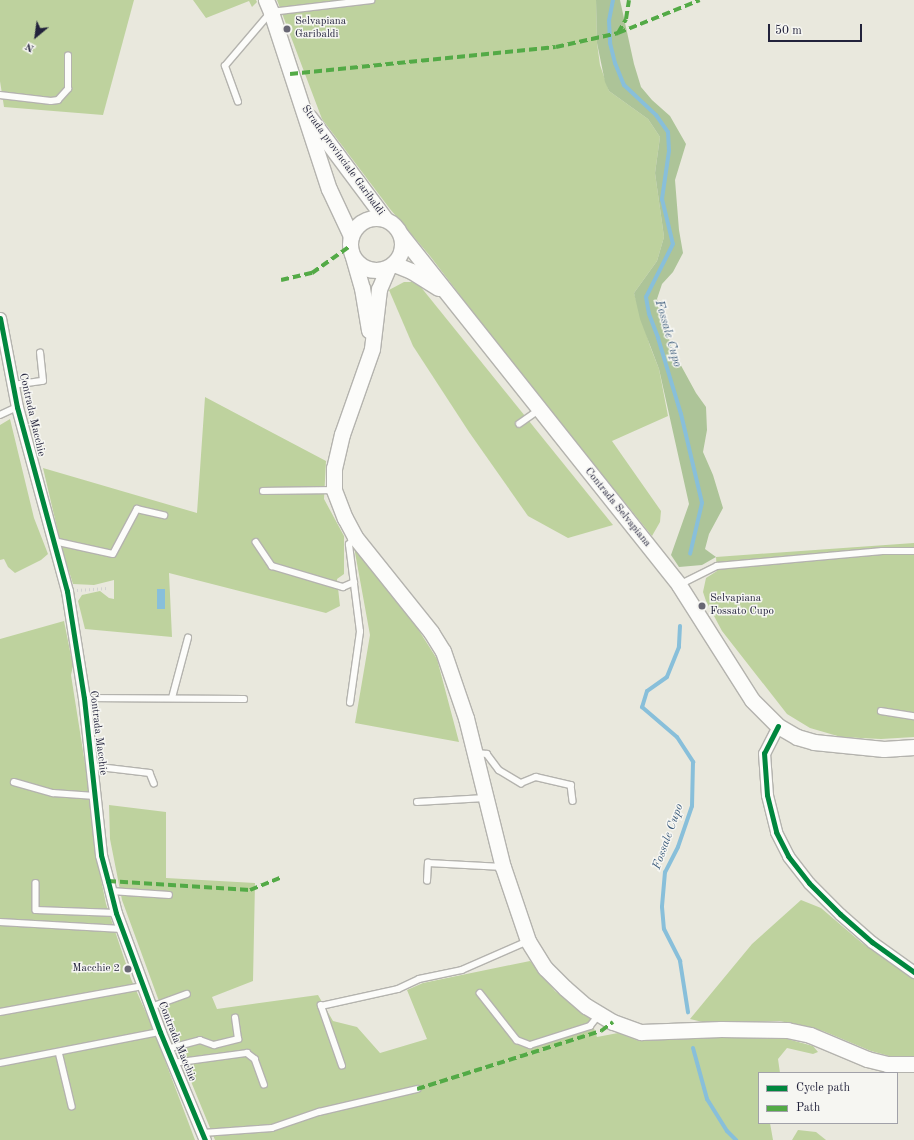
<!DOCTYPE html>
<style>
body{margin:0}
#map{position:relative;width:914px;height:1140px;overflow:hidden;background:#e9e8dd;font-family:"Old Standard TT",serif}
div>[style]{position:absolute}
[style*='--x']{left:calc(var(--x)*1px);top:calc(var(--y)*1px);width:calc(var(--w)*1px);rotate:calc(var(--a)*1deg)}
.green>*{inset:0;background:#bed29e}
.forest>*{inset:0;background:#adc498}
.water>*{inset:0;background:#88bfda;transform-origin:0 0}
.stream>*{height:4px;margin:-2px;padding:0 2px;transform-origin:2px;border-radius:2px;background:#88bfda}
.path>*{height:2.5px;margin-top:-1.25px;transform-origin:0;background:repeating-linear-gradient(90deg,#d3d3d2 0 1px,transparent 0 4px)}
.roads{filter:drop-shadow(1px 0 #b4b3ae) drop-shadow(-1px 0 #b4b3ae) drop-shadow(0 1px #b4b3ae) drop-shadow(0 -1px #b4b3ae)}
.service>*{height:5.5px;margin:-2.75px;padding:0 2.75px;transform-origin:2.75px;border-radius:2.75px;background:#fcfcfa}
.minor>*{height:11px;margin:-5.5px;padding:0 5.5px;transform-origin:5.5px;border-radius:5.5px;background:#fcfcfa}
.secondary>*{height:15px;margin:-7.5px;padding:0 7.5px;transform-origin:7.5px;border-radius:7.5px;background:#fcfcfa}
.secondary>.ring{margin:-7.5px;padding:0;box-sizing:content-box;background:none;border:15px solid #fcfcfa;border-radius:50%}
.quiet>*{height:4px;margin-top:-2px;transform-origin:0;background:repeating-linear-gradient(90deg,#53aa46 0 8px,transparent 0 12px)}
.cycleway>*{height:5px;margin:-2.5px;padding:0 2.5px;transform-origin:2.5px;border-radius:2.5px;background:#00873e}
.dots>*{width:11px;height:11px;translate:-50% -50%;box-sizing:border-box;border:2px solid #f6f6f2;border-radius:50%}
span{translate:-50% -50%;white-space:nowrap;text-align:center;line-height:1.15;-webkit-text-stroke:3px #f6f6f2;paint-order:stroke}
.poi-label{font-size:11px;color:#22223b}
.left{translate:0 -50%;text-align:left}
.right{translate:-100% -50%;text-align:right}
.street-label{font-size:11px;color:#22223b}
.water-label{font-size:12px;color:#3a5a7a;font-style:italic}
.legend{position:absolute;left:758px;top:1072px;width:140px;height:52px;box-sizing:border-box;background:#f6f6f2;border:1px solid #a1a1a9;margin:0;padding:5px 7px;list-style:none;font-size:12px;color:#22223b}
.legend li{display:flex;align-items:center;gap:8px;height:20px}
.legend b{width:20px;border:1px solid #a1a1a9}
.north{position:absolute;left:16px;top:16px;width:40px;height:40px;-webkit-text-stroke:3px #f6f6f2;paint-order:stroke;rotate:209deg;font-size:11px;font-weight:700;line-height:16px;text-align:center;color:#22223b}
.north::after{content:'';display:block;margin:auto;width:14px;height:18px;background:#22223b;clip-path:polygon(50% 0,100% 100%,50% 72%,0 100%)}
.scale{position:absolute;left:768px;top:24px;width:94px;height:18px;box-sizing:border-box;border:2px solid #22223b;border-top:0;padding-left:5px;font-size:12px;line-height:14px;white-space:nowrap;color:#22223b;-webkit-text-stroke:3px #f6f6f2;paint-order:stroke}
</style>
<div id="map">
<div class="green">
<div style="clip-path:polygon(0 0,134px 0,103px 115px,4px 107px,0 81px)"></div>
<div style="clip-path:polygon(193px 0,256px 0,257px 2px,252px 7px,249px 1px,206px 18px)"></div>
<div style="clip-path:polygon(277px 0,596px 0,597px 43px,600px 65px,609px 91px,648px 119px,660px 137px,655px 173px,664px 237px,657px 261px,634px 293px,650px 346px,659px 369px,668px 416px,612px 441px,661px 511px,660px 522px,652px 536px,512px 363px,430px 256px,390px 209px,322px 119px)"></div>
<div style="clip-path:polygon(404px 282px,412px 282px,420px 286px,613px 525px,568px 538px,528px 516px,469px 432px,413px 346px,389px 290px)"></div>
<div style="clip-path:polygon(205px 397px,326px 461px,324px 499px,344px 536px,344px 574px,337px 579px,340px 606px,326px 613px,169px 573px,172px 637px,85px 629px,78px 601px,82px 595px,100px 591px,109px 598px,114px 599px,114px 580px,94px 585px,73px 584px,62px 549px,43px 468px,197px 513px)"></div>
<div style="clip-path:polygon(10px 419px,34px 518px,48px 554px,41px 560px,15px 573px,8px 567px,4px 559px,0 560px,0 425px)"></div>
<div style="clip-path:polygon(914px 543px,914px 737px,881px 739px,841px 737px,810px 728px,787px 714px,722px 631px,706px 601px,703px 592px,706px 578px,717px 571px,716px 557px)"></div>
<div style="clip-path:polygon(354px 547px,411px 618px,437px 659px,459px 742px,355px 723px,370px 635px)"></div>
<div style="clip-path:polygon(64px 621px,73px 666px,71px 675px,86px 770px,94px 844px,106px 904px,131px 979px,152px 1026px,195px 1140px,0 1140px,0 639px)"></div>
<div style="clip-path:polygon(109px 805px,166px 812px,166px 878px,255px 883px,253px 981px,212px 997px,217px 1009px,318px 995px,333px 1021px,357px 1027px,380px 1053px,427px 1039px,407px 990px,423px 983px,530px 961px,555px 991px,590px 1017px,597px 1037px,618px 1033px,639px 1041px,745px 1036px,780px 1037px,813px 1046px,818px 1052px,813px 1054px,787px 1048px,778px 1059px,780px 1073px,759px 1073px,759px 1123px,770px 1123px,773px 1140px,215px 1140px,167px 1023px,122px 900px,110px 839px)"></div>
<div style="clip-path:polygon(801px 900px,821px 908px,862px 943px,914px 979px,914px 1057px,893px 1057px,871px 1051px,823px 1031px,780px 1021px,707px 1023px,690px 1019px,752px 944px)"></div>
<div style="clip-path:polygon(798px 1130px,816px 1132px,826px 1140px,792px 1140px)"></div>
</div>
<div class="forest">
<div style="clip-path:polygon(596px 0,620px 0,634px 64px,641px 87px,652px 100px,670px 116px,686px 144px,675px 180px,679px 230px,683px 253px,673px 272px,662px 284px,657px 299px,672px 349px,696px 393px,706px 407px,707px 430px,703px 452px,713px 475px,723px 508px,709px 534px,705px 549px,716px 557px,702px 565px,679px 567px,671px 555px,689px 504px,659px 369px,640px 319px,634px 293px,657px 261px,664px 237px,655px 173px,660px 137px,648px 119px,609px 91px,605px 82px,597px 43px)"></div>
</div>
<div class="water">
<div style="left:157px;top:589px;width:8px;height:20px"></div>
</div>
<div class="stream">
<div style="--x:613;--y:0;--w:21;--a:101"></div>
<div style="--x:609;--y:21;--w:22;--a:87"></div>
<div style="--x:610;--y:43;--w:21;--a:76"></div>
<div style="--x:615;--y:63;--w:24;--a:68"></div>
<div style="--x:624;--y:85;--w:44;--a:43.2"></div>
<div style="--x:656;--y:115;--w:21;--a:55"></div>
<div style="--x:668;--y:132;--w:19;--a:87"></div>
<div style="--x:669;--y:151;--w:49;--a:98.3"></div>
<div style="--x:662;--y:199;--w:46;--a:76.3"></div>
<div style="--x:673;--y:244;--w:59;--a:117"></div>
<div style="--x:646;--y:297;--w:17;--a:80"></div>
<div style="--x:649;--y:314;--w:26;--a:69"></div>
<div style="--x:658;--y:338;--w:79;--a:73.2"></div>
<div style="--x:681;--y:414;--w:91;--a:76.7"></div>
<div style="--x:702;--y:503;--w:52;--a:103.2"></div>
<div style="--x:680;--y:626;--w:21;--a:93"></div>
<div style="--x:679;--y:647;--w:32;--a:112"></div>
<div style="--x:667;--y:677;--w:24;--a:145"></div>
<div style="--x:647;--y:691;--w:17;--a:107"></div>
<div style="--x:642;--y:707;--w:46;--a:40.6"></div>
<div style="--x:677;--y:737;--w:30;--a:57"></div>
<div style="--x:693;--y:762;--w:44;--a:91.3"></div>
<div style="--x:692;--y:806;--w:43;--a:108.9"></div>
<div style="--x:678;--y:847;--w:28;--a:117"></div>
<div style="--x:665;--y:872;--w:35;--a:95"></div>
<div style="--x:662;--y:907;--w:22;--a:85"></div>
<div style="--x:664;--y:929;--w:36;--a:63"></div>
<div style="--x:680;--y:961;--w:52;--a:81.1"></div>
<div style="--x:693;--y:1048;--w:53;--a:74.6"></div>
<div style="--x:707;--y:1099;--w:38;--a:58"></div>
<div style="--x:727;--y:1131;--w:13;--a:45"></div>
</div>
<div class="path">
<div style="--x:77;--y:590;--w:30;--a:-4"></div>
</div>
<div class="roads">
<div class="service">
<div style="--x:0;--y:95;--w:51;--a:6.7"></div>
<div style="--x:51;--y:101;--w:7;--a:-8"></div>
<div style="--x:58;--y:100;--w:15;--a:-48"></div>
<div style="--x:68;--y:89;--w:33;--a:-90"></div>
<div style="--x:238;--y:102;--w:38;--a:-110"></div>
<div style="--x:225;--y:66;--w:71;--a:-49.6"></div>
<div style="--x:271;--y:12;--w:101;--a:-6.8"></div>
<div style="--x:13;--y:385;--w:30;--a:-8"></div>
<div style="--x:43;--y:381;--w:28;--a:-96"></div>
<div style="--x:0;--y:415;--w:19;--a:-25"></div>
<div style="--x:519;--y:424;--w:24;--a:-35"></div>
<div style="--x:263;--y:491;--w:71;--a:-0.8"></div>
<div style="--x:54;--y:541;--w:60;--a:12.4"></div>
<div style="--x:113;--y:554;--w:51;--a:-61.9"></div>
<div style="--x:137;--y:509;--w:28;--a:13"></div>
<div style="--x:256;--y:542;--w:29;--a:56"></div>
<div style="--x:272;--y:566;--w:74;--a:16.5"></div>
<div style="--x:343;--y:587;--w:12;--a:-24"></div>
<div style="--x:681;--y:584;--w:40;--a:-26.6"></div>
<div style="--x:717;--y:566;--w:166;--a:-5.2"></div>
<div style="--x:882;--y:551;--w:32;--a:0"></div>
<div style="--x:84;--y:698;--w:160;--a:0.4"></div>
<div style="--x:172;--y:698;--w:62;--a:-75.1"></div>
<div style="--x:350;--y:703;--w:72;--a:-82"></div>
<div style="--x:360;--y:632;--w:88;--a:-97.2"></div>
<div style="--x:349;--y:545;--w:9;--a:-54"></div>
<div style="--x:881;--y:711;--w:33;--a:9"></div>
<div style="--x:477;--y:753;--w:10;--a:6"></div>
<div style="--x:487;--y:754;--w:20;--a:53"></div>
<div style="--x:499;--y:770;--w:26;--a:31"></div>
<div style="--x:521;--y:783;--w:16;--a:-22"></div>
<div style="--x:536;--y:777;--w:36;--a:13"></div>
<div style="--x:571;--y:785;--w:16;--a:83"></div>
<div style="--x:91;--y:766;--w:59;--a:6.8"></div>
<div style="--x:150;--y:773;--w:11;--a:68"></div>
<div style="--x:14;--y:782;--w:41;--a:15.8"></div>
<div style="--x:53;--y:793;--w:42;--a:4.1"></div>
<div style="--x:417;--y:802;--w:68;--a:-3.4"></div>
<div style="--x:427;--y:881;--w:18;--a:-87"></div>
<div style="--x:428;--y:863;--w:75;--a:3.1"></div>
<div style="--x:36;--y:883;--w:27;--a:90"></div>
<div style="--x:36;--y:910;--w:80;--a:2.1"></div>
<div style="--x:111;--y:891;--w:58;--a:3.9"></div>
<div style="--x:0;--y:922;--w:122;--a:3.3"></div>
<div style="--x:480;--y:993;--w:60;--a:51.8"></div>
<div style="--x:517;--y:1040;--w:14;--a:21"></div>
<div style="--x:530;--y:1045;--w:63;--a:-17.6"></div>
<div style="--x:590;--y:1026;--w:14;--a:-51"></div>
<div style="--x:151;--y:1007;--w:38;--a:-20"></div>
<div style="--x:0;--y:1012;--w:145;--a:-10.3"></div>
<div style="--x:167;--y:1049;--w:34;--a:-15"></div>
<div style="--x:200;--y:1040;--w:15;--a:20"></div>
<div style="--x:214;--y:1045;--w:25;--a:-14"></div>
<div style="--x:238;--y:1039;--w:21;--a:-98"></div>
<div style="--x:59;--y:1052;--w:56;--a:76.5"></div>
<div style="--x:0;--y:1063;--w:163;--a:-11"></div>
<div style="--x:173;--y:1063;--w:75;--a:-7.7"></div>
<div style="--x:247;--y:1053;--w:10;--a:37"></div>
<div style="--x:255;--y:1059;--w:27;--a:70"></div>
<div style="--x:342;--y:1066;--w:64;--a:-109.3"></div>
<div style="--x:321;--y:1006;--w:79;--a:-12.4"></div>
<div style="--x:398;--y:989;--w:23;--a:-25"></div>
<div style="--x:419;--y:979;--w:44;--a:-11.8"></div>
<div style="--x:462;--y:970;--w:72;--a:-23.7"></div>
<div style="--x:203;--y:1133;--w:69;--a:-4.1"></div>
<div style="--x:272;--y:1128;--w:50;--a:-18.8"></div>
<div style="--x:319;--y:1112;--w:101;--a:-13.2"></div>
</div>
<div class="minor">
<div style="--x:0;--y:318;--w:91;--a:79.2"></div>
<div style="--x:17;--y:407;--w:191;--a:74.8"></div>
<div style="--x:67;--y:591;--w:108;--a:81"></div>
<div style="--x:84;--y:698;--w:158;--a:83.8"></div>
<div style="--x:101;--y:855;--w:27;--a:75"></div>
<div style="--x:108;--y:881;--w:33;--a:76"></div>
<div style="--x:116;--y:913;--w:127;--a:69.7"></div>
<div style="--x:160;--y:1032;--w:117;--a:67.4"></div>
<div style="--x:778;--y:726;--w:30;--a:117"></div>
<div style="--x:764;--y:753;--w:42;--a:85.9"></div>
<div style="--x:767;--y:795;--w:38;--a:76"></div>
<div style="--x:776;--y:832;--w:27;--a:63"></div>
<div style="--x:788;--y:856;--w:34;--a:52"></div>
<div style="--x:809;--y:883;--w:44;--a:45"></div>
<div style="--x:840;--y:914;--w:43;--a:41.2"></div>
<div style="--x:872;--y:942;--w:52;--a:35.5"></div>
</div>
<div class="secondary">
<div style="--x:266;--y:0;--w:13;--a:67"></div>
<div style="--x:271;--y:12;--w:186;--a:71.9"></div>
<div style="--x:329;--y:189;--w:52;--a:64.9"></div>
<div style="--x:309;--y:117;--w:127;--a:53.3"></div>
<div class="ring" style="left:350px;top:218px;width:37px;height:37px"></div>
<div style="--x:401;--y:235;--w:447;--a:51.5"></div>
<div style="--x:679;--y:585;--w:136;--a:57.6"></div>
<div style="--x:752;--y:700;--w:37;--a:45"></div>
<div style="--x:778;--y:726;--w:22;--a:30"></div>
<div style="--x:797;--y:737;--w:18;--a:16"></div>
<div style="--x:814;--y:742;--w:70;--a:5.7"></div>
<div style="--x:884;--y:749;--w:30;--a:-4"></div>
<div style="--x:353;--y:257;--w:32;--a:74"></div>
<div style="--x:362;--y:288;--w:43;--a:80.5"></div>
<div style="--x:394;--y:264;--w:18;--a:22"></div>
<div style="--x:411;--y:271;--w:32;--a:32"></div>
<div style="--x:388;--y:268;--w:23;--a:113"></div>
<div style="--x:379;--y:289;--w:60;--a:96.7"></div>
<div style="--x:372;--y:349;--w:90;--a:109.4"></div>
<div style="--x:342;--y:434;--w:35;--a:103"></div>
<div style="--x:334;--y:468;--w:22;--a:90"></div>
<div style="--x:334;--y:490;--w:30;--a:69"></div>
<div style="--x:345;--y:518;--w:21;--a:62"></div>
<div style="--x:355;--y:537;--w:122;--a:51.3"></div>
<div style="--x:431;--y:632;--w:22;--a:58"></div>
<div style="--x:443;--y:651;--w:71;--a:71.1"></div>
<div style="--x:466;--y:718;--w:154;--a:76.1"></div>
<div style="--x:503;--y:867;--w:78;--a:71.3"></div>
<div style="--x:528;--y:941;--w:32;--a:58"></div>
<div style="--x:545;--y:968;--w:28;--a:45"></div>
<div style="--x:565;--y:988;--w:28;--a:41"></div>
<div style="--x:586;--y:1006;--w:31;--a:31"></div>
<div style="--x:613;--y:1022;--w:30;--a:20"></div>
<div style="--x:641;--y:1032;--w:80;--a:-2.1"></div>
<div style="--x:721;--y:1029;--w:66;--a:0.9"></div>
<div style="--x:787;--y:1030;--w:24;--a:12"></div>
<div style="--x:810;--y:1035;--w:62;--a:22.8"></div>
<div style="--x:867;--y:1059;--w:21;--a:14"></div>
<div style="--x:887;--y:1064;--w:27;--a:0"></div>
</div>
</div>
<div class="quiet">
<div style="--x:618;--y:33;--w:16;--a:-60"></div>
<div style="--x:626;--y:19;--w:19;--a:-81"></div>
<div style="--x:290;--y:74;--w:267;--a:-5.8"></div>
<div style="--x:556;--y:47;--w:64;--a:-12.7"></div>
<div style="--x:618;--y:33;--w:88;--a:-21.9"></div>
<div style="--x:281;--y:280;--w:32;--a:-13"></div>
<div style="--x:312;--y:273;--w:47;--a:-35.4"></div>
<div style="--x:108;--y:881;--w:142;--a:3.6"></div>
<div style="--x:250;--y:890;--w:35;--a:-22"></div>
<div style="--x:417;--y:1089;--w:193;--a:-17.5"></div>
<div style="--x:601;--y:1031;--w:15;--a:-37"></div>
</div>
<div class="cycleway">
<div style="--x:0;--y:318;--w:91;--a:79.2"></div>
<div style="--x:17;--y:407;--w:191;--a:74.8"></div>
<div style="--x:67;--y:591;--w:108;--a:81"></div>
<div style="--x:84;--y:698;--w:158;--a:83.8"></div>
<div style="--x:101;--y:855;--w:27;--a:75"></div>
<div style="--x:108;--y:881;--w:33;--a:76"></div>
<div style="--x:116;--y:913;--w:127;--a:69.7"></div>
<div style="--x:160;--y:1032;--w:117;--a:67.4"></div>
<div style="--x:778;--y:726;--w:30;--a:117"></div>
<div style="--x:764;--y:753;--w:42;--a:85.9"></div>
<div style="--x:767;--y:795;--w:38;--a:76"></div>
<div style="--x:776;--y:832;--w:27;--a:63"></div>
<div style="--x:788;--y:856;--w:34;--a:52"></div>
<div style="--x:809;--y:883;--w:44;--a:45"></div>
<div style="--x:840;--y:914;--w:43;--a:41.2"></div>
<div style="--x:872;--y:942;--w:52;--a:35.5"></div>
</div>
<div class="dots">
<div style="left:287px;top:29px;background:#686774"></div>
<div style="left:702px;top:606px;background:#686774"></div>
<div style="left:128px;top:969px;background:#686774"></div>
</div>
<div class="poi-label">
<span class="left" style="left:295px;top:29px">Selvapiana<br>Garibaldi</span>
<span class="left" style="left:710px;top:606px">Selvapiana<br>Fossato Cupo</span>
<span class="right" style="left:120px;top:969px">Macchie 2</span>
</div>
<div class="street-label">
<span style="left:342px;top:161px;rotate:54deg">Strada provinciale Garibaldi</span>
<span style="left:31px;top:415px;rotate:77deg">Contrada Macchie</span>
<span style="left:617px;top:508px;rotate:51deg">Contrada Selvapiana</span>
<span style="left:97px;top:733px;rotate:83deg">Contrada Macchie</span>
<span style="left:176px;top:1042px;rotate:68deg">Contrada Macchie</span>
</div>
<div class="water-label">
<span style="left:667px;top:334px;rotate:74deg">Fossale Cupo</span>
<span style="left:669px;top:837px;rotate:-70deg">Fossale Cupo</span>
</div>
<ul class="legend">
<li><b style="height:5px;background:#00873e"></b>Cycle path</li>
<li><b style="height:5px;background:#53aa46"></b>Path</li>
</ul>
<div class="north">N</div>
<div class="scale">50 m</div>
</div>
